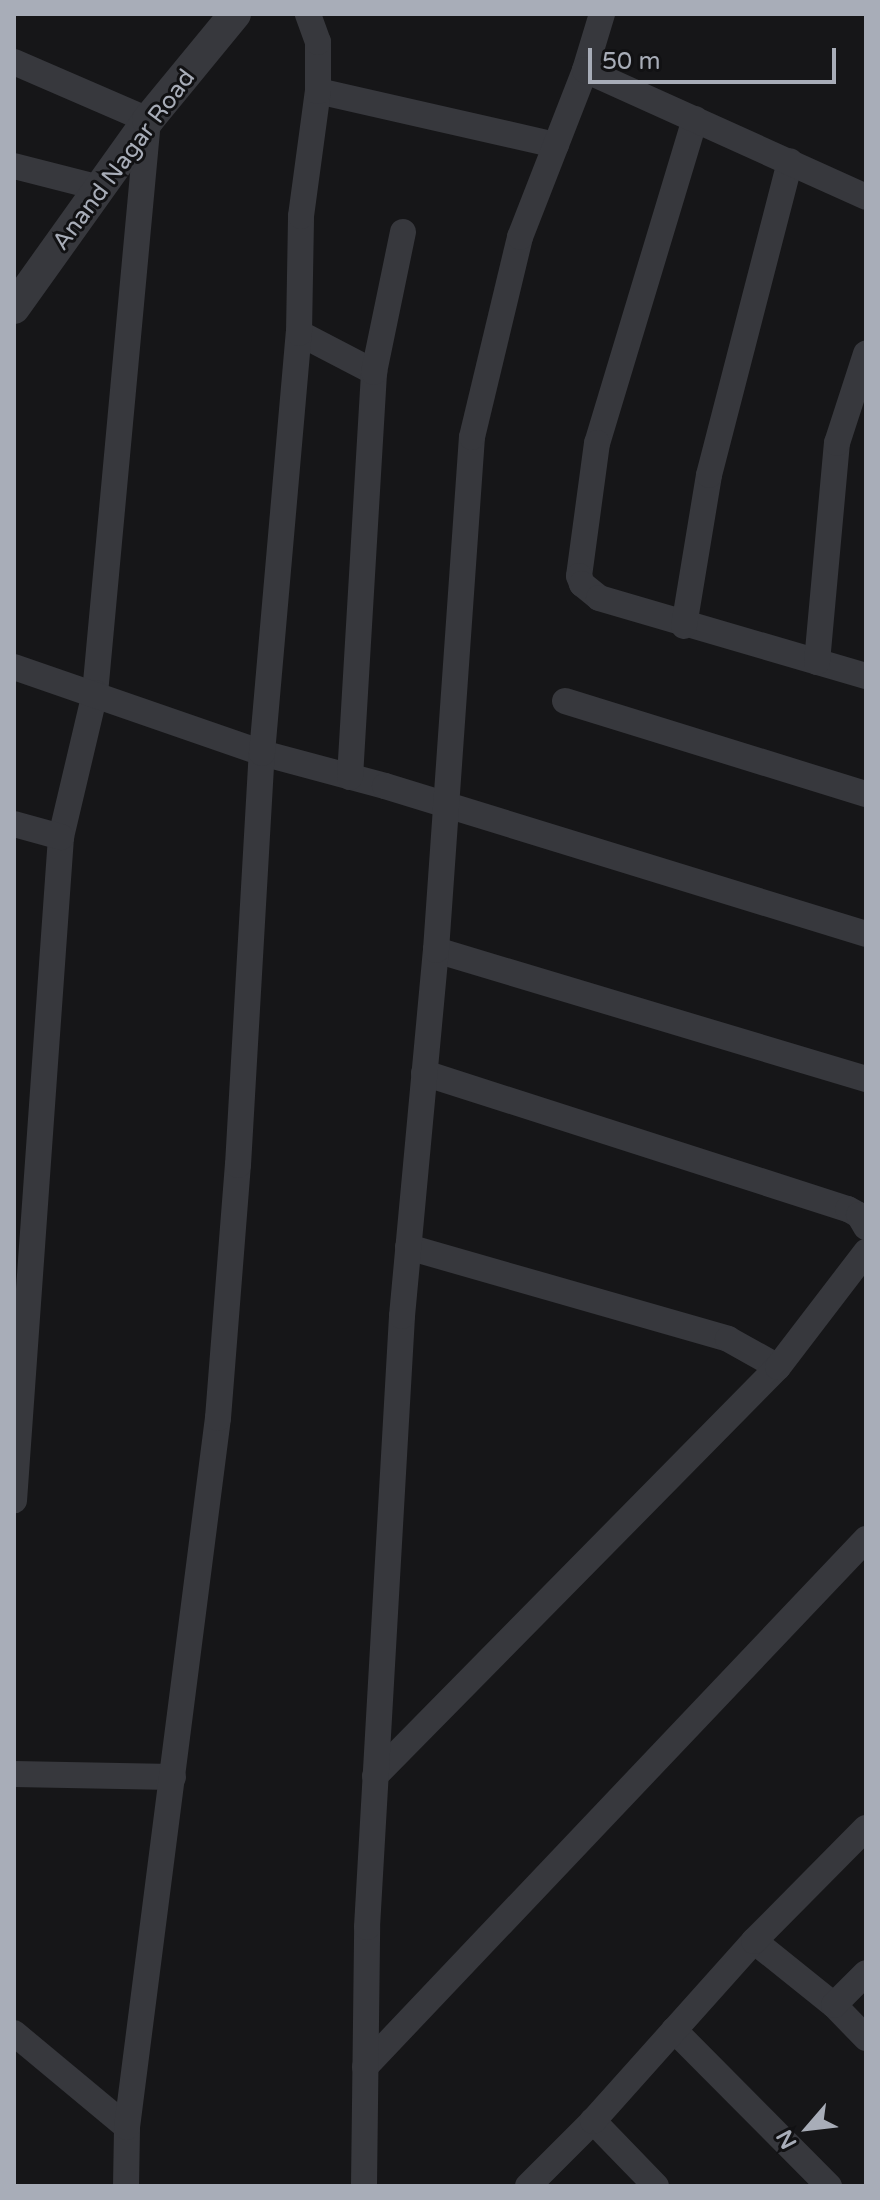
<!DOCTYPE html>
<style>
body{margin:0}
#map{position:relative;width:880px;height:2200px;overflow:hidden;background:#161618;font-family:"Varela Round",sans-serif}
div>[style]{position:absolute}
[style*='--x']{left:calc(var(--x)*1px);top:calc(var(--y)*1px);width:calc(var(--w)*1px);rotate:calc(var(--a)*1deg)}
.minor>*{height:26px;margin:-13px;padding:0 13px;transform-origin:13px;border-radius:13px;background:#37383d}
.tertiary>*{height:32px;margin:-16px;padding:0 16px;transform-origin:16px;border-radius:16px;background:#37383d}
span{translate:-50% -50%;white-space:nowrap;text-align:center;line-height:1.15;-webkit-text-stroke:6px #111113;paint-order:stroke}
.street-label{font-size:24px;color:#a8adb8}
.frame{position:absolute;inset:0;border:16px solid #a8adb8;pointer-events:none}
.north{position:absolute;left:768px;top:2088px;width:80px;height:80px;-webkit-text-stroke:6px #111113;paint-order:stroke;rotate:242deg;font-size:22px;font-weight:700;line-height:32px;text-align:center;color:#a8adb8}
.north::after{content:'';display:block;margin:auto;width:28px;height:36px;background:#a8adb8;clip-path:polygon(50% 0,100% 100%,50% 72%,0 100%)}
.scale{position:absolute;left:588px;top:48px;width:248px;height:36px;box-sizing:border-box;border:4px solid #a8adb8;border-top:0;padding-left:10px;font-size:24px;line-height:28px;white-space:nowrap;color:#a8adb8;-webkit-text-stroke:6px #111113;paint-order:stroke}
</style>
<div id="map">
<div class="minor">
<div style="--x:14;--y:62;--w:146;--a:23.4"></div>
<div style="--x:148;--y:120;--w:575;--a:95.28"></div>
<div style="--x:95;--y:693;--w:148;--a:103.3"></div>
<div style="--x:61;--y:837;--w:665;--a:94.05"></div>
<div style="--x:585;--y:70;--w:59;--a:-73.1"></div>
<div style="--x:318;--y:91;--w:244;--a:12.8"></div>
<div style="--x:695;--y:119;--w:338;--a:106.8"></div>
<div style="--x:597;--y:443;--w:134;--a:97.7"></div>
<div style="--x:579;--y:576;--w:9;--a:69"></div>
<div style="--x:582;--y:584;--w:22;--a:39"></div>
<div style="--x:599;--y:598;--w:278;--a:16.3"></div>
<div style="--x:14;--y:166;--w:89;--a:14.3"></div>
<div style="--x:299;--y:333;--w:85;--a:27.5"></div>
<div style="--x:684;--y:626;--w:153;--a:-80.6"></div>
<div style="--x:709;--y:475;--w:324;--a:-75.5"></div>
<div style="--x:817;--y:662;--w:220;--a:-84.8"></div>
<div style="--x:837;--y:443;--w:94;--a:-72"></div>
<div style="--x:14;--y:667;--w:262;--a:19.1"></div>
<div style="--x:262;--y:753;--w:127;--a:15"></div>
<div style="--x:385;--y:786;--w:503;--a:17.1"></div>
<div style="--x:565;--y:701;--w:315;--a:17.2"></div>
<div style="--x:350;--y:777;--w:406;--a:-86.6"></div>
<div style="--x:374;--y:372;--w:143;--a:-78.3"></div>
<div style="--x:14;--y:824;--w:49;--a:15.5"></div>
<div style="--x:436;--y:950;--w:449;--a:16.7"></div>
<div style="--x:424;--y:1073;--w:445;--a:17.8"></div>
<div style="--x:848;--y:1209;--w:13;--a:29"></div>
<div style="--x:859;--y:1215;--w:14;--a:60"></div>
<div style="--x:408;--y:1247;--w:333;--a:16"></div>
<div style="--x:728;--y:1339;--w:57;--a:29.2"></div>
<div style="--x:14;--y:1774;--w:159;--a:1.1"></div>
<div style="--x:375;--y:1776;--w:574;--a:-45.42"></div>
<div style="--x:778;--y:1367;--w:145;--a:-52.6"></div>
<div style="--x:754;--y:1941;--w:102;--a:38.7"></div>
<div style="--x:834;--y:2005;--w:46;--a:45.9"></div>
<div style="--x:834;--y:2005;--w:45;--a:-45"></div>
<div style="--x:674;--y:2030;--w:220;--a:45.2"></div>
<div style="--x:14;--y:2033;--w:147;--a:39.8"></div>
<div style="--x:365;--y:2067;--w:728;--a:-46.5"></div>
<div style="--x:126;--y:2186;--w:59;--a:-89"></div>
<div style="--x:127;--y:2127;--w:715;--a:-82.69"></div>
<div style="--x:218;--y:1418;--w:254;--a:-85.5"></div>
<div style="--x:238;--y:1165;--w:413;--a:-86.7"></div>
<div style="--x:262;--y:753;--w:422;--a:-85"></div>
<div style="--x:299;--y:333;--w:117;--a:-89"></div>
<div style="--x:301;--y:216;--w:126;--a:-82.3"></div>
<div style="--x:318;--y:91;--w:49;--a:-90"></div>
<div style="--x:318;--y:42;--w:30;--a:-110"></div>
<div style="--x:364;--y:2186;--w:259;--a:-89.3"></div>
<div style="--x:367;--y:1927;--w:612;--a:-86.72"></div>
<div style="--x:402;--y:1316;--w:368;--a:-84.7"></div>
<div style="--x:436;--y:950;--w:514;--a:-85.99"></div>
<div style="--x:472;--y:437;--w:206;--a:-76.5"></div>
<div style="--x:520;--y:237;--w:179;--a:-68.7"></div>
<div style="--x:585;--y:70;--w:308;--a:24.3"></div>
<div style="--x:528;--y:2186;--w:92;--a:-45"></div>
<div style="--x:656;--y:2186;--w:91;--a:-134.1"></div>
<div style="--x:593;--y:2121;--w:241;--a:-48.2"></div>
<div style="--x:754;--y:1941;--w:159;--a:-45.3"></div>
</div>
<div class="tertiary">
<div style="--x:14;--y:308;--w:231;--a:-54.5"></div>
<div style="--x:148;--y:120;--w:137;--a:-50.6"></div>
</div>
<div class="street-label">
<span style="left:124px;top:160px;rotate:-53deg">Anand Nagar Road</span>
</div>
<div class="frame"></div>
<div class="north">N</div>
<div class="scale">50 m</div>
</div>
